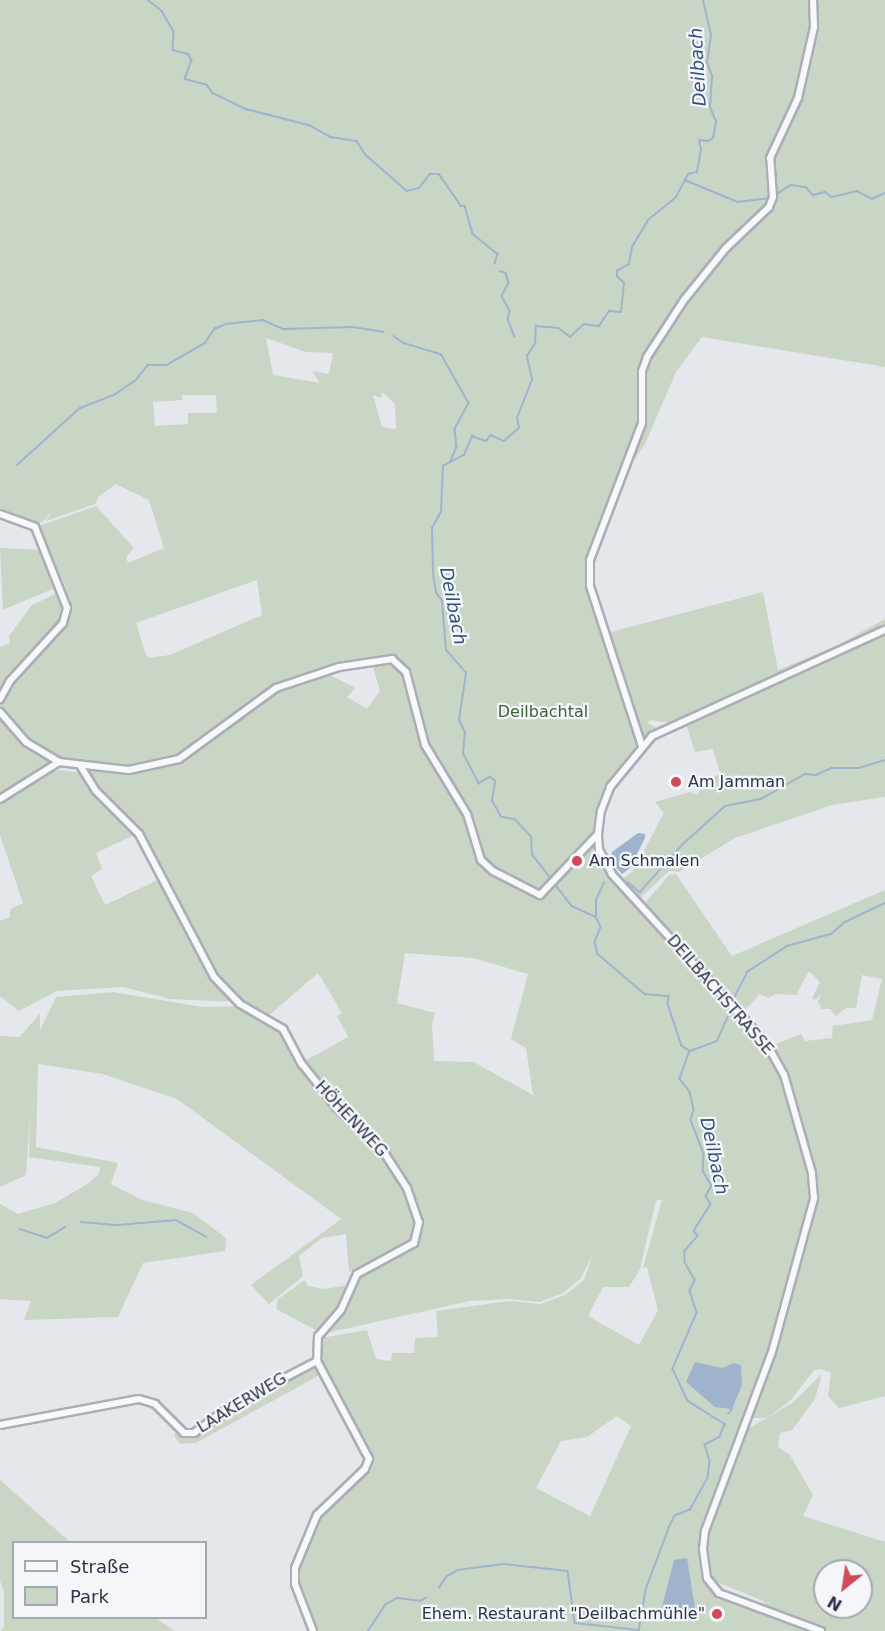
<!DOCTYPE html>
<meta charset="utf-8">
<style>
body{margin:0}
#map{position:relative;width:885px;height:1631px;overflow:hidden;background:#e4e7ec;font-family:"DejaVu Sans",sans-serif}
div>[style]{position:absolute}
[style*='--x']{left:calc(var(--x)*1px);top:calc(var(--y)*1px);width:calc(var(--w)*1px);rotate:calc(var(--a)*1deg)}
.green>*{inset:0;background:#c9d6c5}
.water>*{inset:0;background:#9fb4cc}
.stream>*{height:1.5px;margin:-0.75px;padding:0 0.75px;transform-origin:0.75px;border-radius:0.75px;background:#9fb4cc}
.roads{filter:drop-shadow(2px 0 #a9aeb7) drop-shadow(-2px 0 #a9aeb7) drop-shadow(0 2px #a9aeb7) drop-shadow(0 -2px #a9aeb7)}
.minor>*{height:6px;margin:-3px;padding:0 3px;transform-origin:3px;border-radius:3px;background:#f7f8fa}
.dots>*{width:16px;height:16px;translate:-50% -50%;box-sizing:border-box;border:3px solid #f4f6f9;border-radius:50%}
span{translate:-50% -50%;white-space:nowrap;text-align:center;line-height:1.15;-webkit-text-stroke:4.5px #f4f6f9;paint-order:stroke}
.park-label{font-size:16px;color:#3f6138}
.poi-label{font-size:16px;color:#2b3445}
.left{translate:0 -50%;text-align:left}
.right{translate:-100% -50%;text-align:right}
.street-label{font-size:16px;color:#2b3445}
.water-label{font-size:18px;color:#34527a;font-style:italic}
.legend{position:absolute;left:12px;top:1541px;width:195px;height:78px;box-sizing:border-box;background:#f4f6f9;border:2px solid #a4a8b1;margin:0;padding:8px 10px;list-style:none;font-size:18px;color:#2b3445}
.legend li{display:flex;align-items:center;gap:12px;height:30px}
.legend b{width:30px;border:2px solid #a4a8b1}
.north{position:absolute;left:813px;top:1559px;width:60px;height:60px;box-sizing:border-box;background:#f4f6f9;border:2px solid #a4a8b1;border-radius:50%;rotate:210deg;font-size:16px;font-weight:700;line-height:24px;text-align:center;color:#2b3445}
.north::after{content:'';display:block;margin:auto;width:21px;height:27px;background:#d1495b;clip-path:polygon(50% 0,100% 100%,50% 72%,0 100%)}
</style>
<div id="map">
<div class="green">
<div style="clip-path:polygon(evenodd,0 0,812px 0,808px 53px,793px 104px,772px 146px,768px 157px,772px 158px,800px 98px,816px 26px,815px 0,885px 0,885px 367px,702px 337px,676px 372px,645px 444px,618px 484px,588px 570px,607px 633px,763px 592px,778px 670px,838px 645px,885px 619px,885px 627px,845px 647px,669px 723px,651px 720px,647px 723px,658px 728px,645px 740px,631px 721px,637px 747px,604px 795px,596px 827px,597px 849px,609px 873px,764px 1044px,779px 1068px,809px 1174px,807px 1223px,769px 1355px,701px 1539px,699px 1559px,707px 1583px,721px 1598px,814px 1631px,315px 1631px,296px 1584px,296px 1568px,318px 1516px,368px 1469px,371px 1456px,323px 1362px,321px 1338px,367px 1330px,376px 1359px,391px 1361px,392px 1353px,414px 1353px,415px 1338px,438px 1337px,436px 1311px,509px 1301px,541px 1304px,565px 1295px,584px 1280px,593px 1254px,581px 1278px,563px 1293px,540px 1302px,508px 1299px,470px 1301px,326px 1333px,342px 1311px,358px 1275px,417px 1243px,422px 1228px,420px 1218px,413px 1241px,349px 1272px,346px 1234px,322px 1238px,299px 1256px,303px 1276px,269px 1304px,251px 1285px,341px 1219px,177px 1099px,103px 1074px,38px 1064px,36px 1147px,118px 1163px,111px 1184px,142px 1200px,193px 1213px,226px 1238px,225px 1251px,143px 1263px,118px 1317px,24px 1320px,31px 1301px,0 1299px,0 1204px,18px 1214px,55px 1203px,89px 1183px,99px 1174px,100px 1167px,29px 1157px,30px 1115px,26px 1175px,0 1187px,0 1036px,20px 1037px,40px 1013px,40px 1030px,56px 997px,113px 992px,203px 1007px,239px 1006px,280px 1030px,303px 1062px,348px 1037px,337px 1016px,342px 1013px,318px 973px,267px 1017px,241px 1003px,215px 977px,151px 852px,94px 786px,81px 763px,56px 757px,27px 740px,0 708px,0 647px,10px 643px,9px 636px,31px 606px,66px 588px,39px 526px,96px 506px,134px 548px,126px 557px,128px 563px,164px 548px,149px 500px,116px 484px,99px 496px,95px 504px,46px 521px,53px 509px,44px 521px,37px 523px,0 513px,0 0,266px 338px,306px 352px,333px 353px,329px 374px,312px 371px,320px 383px,273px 375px,266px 338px,0 0,382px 392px,395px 404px,396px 429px,382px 427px,373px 395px,381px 398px,382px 392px,0 0,182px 395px,216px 395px,217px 413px,188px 413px,188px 424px,155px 426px,153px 402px,182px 400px,182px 395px,0 0,257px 580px,262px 615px,170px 655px,149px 658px,145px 652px,136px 623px,257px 580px,0 0,391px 660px,372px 664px,380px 691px,367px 709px,347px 697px,355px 688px,328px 674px,285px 690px,285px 683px,346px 661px,347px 665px,391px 660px,0 0,405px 953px,473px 958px,528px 974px,511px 1039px,526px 1048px,533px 1095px,474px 1062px,434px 1061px,432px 1026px,435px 1013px,397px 1003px,405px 953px,0 0,662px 1199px,643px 1268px,647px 1267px,658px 1310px,639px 1345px,588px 1316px,603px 1287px,629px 1287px,640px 1269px,656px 1201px,662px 1199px,0 0,617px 1416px,631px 1426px,590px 1516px,536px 1488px,561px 1441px,587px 1437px,617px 1416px)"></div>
<div style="clip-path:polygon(0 548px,44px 550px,57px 587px,3px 610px)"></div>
<div style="clip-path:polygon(885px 632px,885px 797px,832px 805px,735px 838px,679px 872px,669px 871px,638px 900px,621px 880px,633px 871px,664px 813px,655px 802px,690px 792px,697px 795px,701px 787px,720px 773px,713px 749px,695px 752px,685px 721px)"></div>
<div style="clip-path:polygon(0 720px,52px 764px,0 796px)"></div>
<div style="clip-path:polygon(59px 770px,82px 773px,136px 834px,96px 853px,102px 869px,91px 876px,105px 905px,160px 879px,213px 978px,236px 1002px,170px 999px,123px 987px,57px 991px,19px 1011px,0 996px,0 921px,10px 917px,10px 909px,23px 903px,0 835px,0 802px,36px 778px)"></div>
<div style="clip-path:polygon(676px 874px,732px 956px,885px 890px,885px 1396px,839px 1408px,828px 1396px,831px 1373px,821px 1369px,814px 1370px,791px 1400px,767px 1418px,751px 1418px,774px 1352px,817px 1197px,787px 1075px,771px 1046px,801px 1034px,805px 1041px,832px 1038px,833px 1026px,872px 1020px,882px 979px,862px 975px,856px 1008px,846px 1008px,836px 1016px,830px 1009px,822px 1009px,818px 1002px,821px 994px,815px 1000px,812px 998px,820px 982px,809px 971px,796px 995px,775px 994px,768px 998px,760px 994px,742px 1013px,643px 905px,669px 875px)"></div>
<div style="clip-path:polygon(305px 1280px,308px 1286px,323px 1289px,350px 1285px,340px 1310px,321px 1333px,276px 1309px,278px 1299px)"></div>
<div style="clip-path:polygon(317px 1365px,320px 1375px,196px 1443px,180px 1444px,174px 1436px,177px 1431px,191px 1435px,232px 1406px)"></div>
<div style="clip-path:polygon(evenodd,822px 1374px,815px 1399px,792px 1430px,780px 1433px,778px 1447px,790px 1455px,813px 1495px,803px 1516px,885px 1542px,885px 1631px,826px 1631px,783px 1616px,782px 1610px,777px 1613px,769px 1610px,763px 1601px,710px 1579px,705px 1545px,708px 1531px,748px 1429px,792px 1403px,822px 1374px,825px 1571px,861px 1571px,861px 1607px,825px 1607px,825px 1571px)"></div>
<div style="clip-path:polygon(0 1480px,70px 1542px,14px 1542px,14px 1618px,156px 1618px,175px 1631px,0 1631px,4px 1627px,4px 1592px,0 1581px)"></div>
</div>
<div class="water">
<div style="clip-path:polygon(638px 833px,645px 834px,645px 838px,630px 868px,622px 874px,610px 861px,612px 852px)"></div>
<div style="clip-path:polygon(695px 1362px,722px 1368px,734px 1363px,741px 1365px,742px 1385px,732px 1409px,715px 1407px,686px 1382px)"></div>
<div style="clip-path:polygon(687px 1558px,695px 1608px,664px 1620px,660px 1615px,674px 1560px)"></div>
</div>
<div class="stream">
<div style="--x:148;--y:0;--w:18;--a:38"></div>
<div style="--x:162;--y:11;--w:24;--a:60"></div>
<div style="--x:174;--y:32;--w:18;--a:93"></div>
<div style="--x:173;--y:50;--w:16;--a:15"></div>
<div style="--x:188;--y:54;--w:7;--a:56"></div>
<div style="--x:192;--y:60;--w:20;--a:110"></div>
<div style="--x:185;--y:79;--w:23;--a:15"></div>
<div style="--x:207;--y:85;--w:10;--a:53"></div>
<div style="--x:213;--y:93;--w:37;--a:26"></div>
<div style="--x:246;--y:109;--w:65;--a:14.3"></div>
<div style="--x:309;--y:125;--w:25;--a:29"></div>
<div style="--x:331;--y:137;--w:26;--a:9"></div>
<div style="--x:357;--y:141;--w:15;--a:58"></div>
<div style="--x:365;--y:154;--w:56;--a:41.4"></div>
<div style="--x:407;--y:191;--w:12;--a:-14"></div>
<div style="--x:419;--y:188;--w:18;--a:-52"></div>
<div style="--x:430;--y:174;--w:9;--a:0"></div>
<div style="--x:439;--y:174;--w:39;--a:55"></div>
<div style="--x:461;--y:206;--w:4;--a:0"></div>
<div style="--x:465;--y:206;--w:29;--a:74"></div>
<div style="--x:473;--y:234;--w:32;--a:39"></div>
<div style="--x:498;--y:254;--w:10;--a:107"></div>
<div style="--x:685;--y:180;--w:57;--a:22.5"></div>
<div style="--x:738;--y:202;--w:31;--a:-7"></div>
<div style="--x:777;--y:194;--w:17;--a:-33"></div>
<div style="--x:791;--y:185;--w:15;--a:8"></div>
<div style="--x:806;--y:187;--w:11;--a:49"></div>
<div style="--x:813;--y:195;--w:12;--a:-14"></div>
<div style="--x:825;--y:192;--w:9;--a:36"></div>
<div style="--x:832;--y:197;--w:26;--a:-13"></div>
<div style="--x:857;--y:191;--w:17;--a:28"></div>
<div style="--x:872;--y:199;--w:14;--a:-25"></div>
<div style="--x:500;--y:271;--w:6;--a:18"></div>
<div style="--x:506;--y:273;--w:10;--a:73"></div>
<div style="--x:509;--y:283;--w:15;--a:118"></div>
<div style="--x:502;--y:296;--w:17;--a:62"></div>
<div style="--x:510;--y:311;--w:8;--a:104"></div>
<div style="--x:508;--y:319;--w:19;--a:69"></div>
<div style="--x:394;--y:336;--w:12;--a:35"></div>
<div style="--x:404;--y:343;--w:39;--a:17"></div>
<div style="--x:441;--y:354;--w:56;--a:60.3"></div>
<div style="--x:469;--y:403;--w:30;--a:118"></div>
<div style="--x:455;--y:429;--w:18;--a:84"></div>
<div style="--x:457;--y:447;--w:15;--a:113"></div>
<div style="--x:17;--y:465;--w:85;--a:-42.1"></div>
<div style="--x:80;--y:408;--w:36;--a:-21"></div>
<div style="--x:114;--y:395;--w:25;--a:-34"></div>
<div style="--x:135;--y:381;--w:21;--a:-51"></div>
<div style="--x:148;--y:365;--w:19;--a:0"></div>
<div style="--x:167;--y:365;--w:44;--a:-30.1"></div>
<div style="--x:205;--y:343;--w:17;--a:-57"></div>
<div style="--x:214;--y:329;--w:13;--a:-23"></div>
<div style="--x:226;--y:324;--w:37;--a:-6"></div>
<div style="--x:263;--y:320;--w:22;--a:24"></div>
<div style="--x:283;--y:329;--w:70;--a:-1.6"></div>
<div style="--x:353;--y:327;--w:31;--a:9"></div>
<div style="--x:551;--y:879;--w:31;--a:-128"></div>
<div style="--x:532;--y:855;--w:18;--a:-93"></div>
<div style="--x:531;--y:837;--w:23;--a:-133"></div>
<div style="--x:515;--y:820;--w:14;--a:-168"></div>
<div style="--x:501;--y:817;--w:18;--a:-119"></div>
<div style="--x:492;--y:801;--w:20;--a:-81"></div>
<div style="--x:495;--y:781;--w:6;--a:-141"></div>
<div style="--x:490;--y:777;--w:13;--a:148"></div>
<div style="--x:479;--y:784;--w:34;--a:-118"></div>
<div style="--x:463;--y:754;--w:21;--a:-85"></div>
<div style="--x:465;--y:733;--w:14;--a:-115"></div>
<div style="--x:459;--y:720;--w:48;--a:-81.5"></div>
<div style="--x:466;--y:673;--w:30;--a:-131"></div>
<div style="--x:446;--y:650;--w:49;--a:-94.7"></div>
<div style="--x:442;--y:601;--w:10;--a:-127"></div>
<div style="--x:436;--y:593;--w:20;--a:-99"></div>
<div style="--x:433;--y:573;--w:45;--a:-91.3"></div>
<div style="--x:432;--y:528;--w:18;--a:-61"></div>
<div style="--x:441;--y:512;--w:46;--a:-87.5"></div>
<div style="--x:443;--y:466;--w:24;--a:-28"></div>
<div style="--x:464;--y:455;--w:21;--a:-67"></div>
<div style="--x:472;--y:436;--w:15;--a:20"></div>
<div style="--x:486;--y:441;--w:8;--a:-50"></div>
<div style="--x:491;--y:435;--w:14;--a:25"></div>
<div style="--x:504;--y:441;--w:20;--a:-41"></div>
<div style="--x:519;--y:428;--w:10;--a:-101"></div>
<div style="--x:517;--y:418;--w:41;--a:-68.5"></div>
<div style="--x:532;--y:380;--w:25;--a:-102"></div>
<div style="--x:527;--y:356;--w:15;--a:-58"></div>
<div style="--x:535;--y:343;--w:17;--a:-87"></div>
<div style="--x:536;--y:326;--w:23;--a:5"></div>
<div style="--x:559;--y:328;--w:14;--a:39"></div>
<div style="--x:570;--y:337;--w:19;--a:-43"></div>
<div style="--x:584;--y:324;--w:15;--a:8"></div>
<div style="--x:599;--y:326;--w:18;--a:-56"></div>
<div style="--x:609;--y:311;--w:12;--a:5"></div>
<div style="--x:621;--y:312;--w:29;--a:-84"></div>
<div style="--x:624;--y:283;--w:9;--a:-139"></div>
<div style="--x:617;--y:277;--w:6;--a:-90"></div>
<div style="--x:617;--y:271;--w:14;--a:-30"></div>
<div style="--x:629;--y:264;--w:17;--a:-80"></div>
<div style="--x:632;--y:247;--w:31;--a:-59"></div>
<div style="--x:648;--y:220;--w:36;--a:-39"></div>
<div style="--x:676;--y:197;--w:26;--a:-62"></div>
<div style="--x:688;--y:174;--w:9;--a:-13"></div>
<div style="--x:697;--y:172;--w:23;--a:-80"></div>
<div style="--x:701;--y:149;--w:9;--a:-103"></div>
<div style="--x:699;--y:140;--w:9;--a:6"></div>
<div style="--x:708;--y:141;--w:6;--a:-31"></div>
<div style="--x:713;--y:138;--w:16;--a:-79"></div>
<div style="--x:716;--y:122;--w:16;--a:-112"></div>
<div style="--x:710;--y:107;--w:31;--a:-86"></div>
<div style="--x:712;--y:76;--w:14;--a:-111"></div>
<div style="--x:707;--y:63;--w:28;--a:-82"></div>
<div style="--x:711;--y:35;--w:36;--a:-103"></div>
<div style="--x:628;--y:882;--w:16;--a:40"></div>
<div style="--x:640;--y:892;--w:64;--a:-48.1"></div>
<div style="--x:683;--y:844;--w:57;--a:-42.1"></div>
<div style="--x:725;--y:806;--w:37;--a:-11"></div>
<div style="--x:761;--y:799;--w:51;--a:-29.6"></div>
<div style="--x:805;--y:774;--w:11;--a:5"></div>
<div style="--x:816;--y:775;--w:17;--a:-24"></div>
<div style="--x:832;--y:768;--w:27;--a:0"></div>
<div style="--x:859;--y:768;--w:27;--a:-17"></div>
<div style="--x:554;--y:883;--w:29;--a:52"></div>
<div style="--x:572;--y:906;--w:26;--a:25"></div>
<div style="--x:596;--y:917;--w:11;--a:63"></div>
<div style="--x:601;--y:927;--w:17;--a:111"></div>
<div style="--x:595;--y:943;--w:11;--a:75"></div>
<div style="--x:598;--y:954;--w:62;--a:40.4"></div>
<div style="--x:645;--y:994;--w:24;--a:5"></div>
<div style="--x:669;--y:996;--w:8;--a:97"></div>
<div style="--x:668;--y:1004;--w:44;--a:71.6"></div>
<div style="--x:682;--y:1046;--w:9;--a:32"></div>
<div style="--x:690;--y:1051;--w:30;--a:110"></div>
<div style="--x:680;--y:1079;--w:16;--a:52"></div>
<div style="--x:690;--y:1092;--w:18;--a:77"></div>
<div style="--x:694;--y:1110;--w:10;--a:107"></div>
<div style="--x:691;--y:1120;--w:36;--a:69"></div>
<div style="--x:704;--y:1154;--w:17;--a:93"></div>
<div style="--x:703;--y:1171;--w:17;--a:59"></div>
<div style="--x:712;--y:1186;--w:12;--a:121"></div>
<div style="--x:706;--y:1196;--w:9;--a:58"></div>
<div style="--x:711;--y:1204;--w:32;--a:122"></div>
<div style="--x:694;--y:1231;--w:6;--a:51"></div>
<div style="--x:698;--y:1236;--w:20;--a:131"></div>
<div style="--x:685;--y:1251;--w:11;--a:90"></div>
<div style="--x:685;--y:1262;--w:21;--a:61"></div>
<div style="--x:695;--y:1280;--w:12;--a:114"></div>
<div style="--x:690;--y:1291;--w:23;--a:72"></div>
<div style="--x:697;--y:1313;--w:61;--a:113.2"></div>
<div style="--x:673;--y:1369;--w:35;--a:65"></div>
<div style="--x:688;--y:1401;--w:44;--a:31.9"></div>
<div style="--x:725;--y:1424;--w:14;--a:111"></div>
<div style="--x:720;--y:1437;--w:17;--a:152"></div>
<div style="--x:705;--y:1445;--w:16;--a:72"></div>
<div style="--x:710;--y:1460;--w:18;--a:96"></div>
<div style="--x:708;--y:1478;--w:37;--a:119"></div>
<div style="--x:690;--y:1510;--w:16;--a:158"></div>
<div style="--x:675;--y:1516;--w:11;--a:117"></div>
<div style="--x:670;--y:1526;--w:68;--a:110.6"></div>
<div style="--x:646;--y:1590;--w:42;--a:99.7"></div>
<div style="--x:596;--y:916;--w:16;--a:-90"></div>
<div style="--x:596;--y:900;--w:19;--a:-65"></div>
<div style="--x:732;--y:1002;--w:34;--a:-63"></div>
<div style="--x:747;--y:972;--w:48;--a:-33"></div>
<div style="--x:787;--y:946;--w:46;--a:-15.3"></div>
<div style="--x:831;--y:934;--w:18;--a:-41"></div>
<div style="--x:845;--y:922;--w:44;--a:-25.4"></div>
<div style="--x:690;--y:1051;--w:29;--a:-20"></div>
<div style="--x:717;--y:1041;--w:35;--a:-66"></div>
<div style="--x:81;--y:1222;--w:37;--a:5"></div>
<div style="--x:118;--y:1225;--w:58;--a:-4.9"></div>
<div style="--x:176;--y:1220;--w:35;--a:29"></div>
<div style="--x:20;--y:1229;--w:28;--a:18"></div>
<div style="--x:47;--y:1238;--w:21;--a:-31"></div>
<div style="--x:728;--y:1414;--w:6;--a:-51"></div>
<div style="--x:439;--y:1588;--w:13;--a:-58"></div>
<div style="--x:446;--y:1577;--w:14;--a:-30"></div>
<div style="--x:458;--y:1570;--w:45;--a:-7.6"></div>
<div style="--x:503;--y:1564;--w:65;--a:6.1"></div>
<div style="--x:568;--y:1571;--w:52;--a:82.3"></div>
<div style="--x:575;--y:1623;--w:64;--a:6.2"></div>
<div style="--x:368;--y:1631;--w:31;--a:-57"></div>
<div style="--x:385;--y:1605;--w:14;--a:-30"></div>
<div style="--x:397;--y:1598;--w:23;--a:7"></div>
<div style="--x:420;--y:1601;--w:7;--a:-27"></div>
</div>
<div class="roads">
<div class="minor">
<div style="--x:0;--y:514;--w:37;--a:20"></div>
<div style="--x:35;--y:527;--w:87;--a:68.4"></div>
<div style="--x:67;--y:608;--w:16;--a:105"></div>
<div style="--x:63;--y:623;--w:79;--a:132.4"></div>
<div style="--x:10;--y:681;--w:21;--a:119"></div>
<div style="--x:0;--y:712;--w:40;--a:49"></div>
<div style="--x:26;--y:742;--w:39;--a:31"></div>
<div style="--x:59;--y:762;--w:70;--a:6.5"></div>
<div style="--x:129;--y:770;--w:51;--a:-12.4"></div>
<div style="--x:179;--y:759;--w:120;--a:-36.2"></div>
<div style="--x:276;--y:688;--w:66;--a:-18.4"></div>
<div style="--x:339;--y:667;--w:54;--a:-8.6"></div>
<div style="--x:392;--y:659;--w:19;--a:43"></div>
<div style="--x:406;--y:672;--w:75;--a:75.4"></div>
<div style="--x:425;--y:745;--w:81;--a:58.7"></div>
<div style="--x:467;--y:814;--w:48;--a:73.1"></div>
<div style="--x:481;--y:860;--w:16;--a:43"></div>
<div style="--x:493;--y:871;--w:53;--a:27.1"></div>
<div style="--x:540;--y:895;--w:84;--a:-46.4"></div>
<div style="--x:642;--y:746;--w:168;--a:-108"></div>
<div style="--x:590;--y:586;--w:26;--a:-90"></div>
<div style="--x:590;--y:560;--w:147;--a:-69.2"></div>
<div style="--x:642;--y:423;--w:52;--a:-90"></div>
<div style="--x:642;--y:371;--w:15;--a:-70"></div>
<div style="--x:647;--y:357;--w:68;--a:-57"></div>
<div style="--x:684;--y:300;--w:67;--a:-51.1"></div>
<div style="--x:726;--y:248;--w:59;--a:-43.6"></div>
<div style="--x:769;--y:207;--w:11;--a:-68"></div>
<div style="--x:773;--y:197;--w:39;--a:-94"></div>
<div style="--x:770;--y:158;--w:66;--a:-65"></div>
<div style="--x:798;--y:98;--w:73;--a:-77.3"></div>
<div style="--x:814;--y:27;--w:27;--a:-92"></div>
<div style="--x:81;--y:767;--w:28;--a:58"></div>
<div style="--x:96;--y:791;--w:61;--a:45"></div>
<div style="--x:139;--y:834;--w:161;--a:62.3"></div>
<div style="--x:214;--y:977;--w:37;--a:46"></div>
<div style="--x:240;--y:1004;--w:50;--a:30.2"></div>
<div style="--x:283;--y:1029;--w:40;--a:62"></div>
<div style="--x:302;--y:1064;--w:55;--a:51.7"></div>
<div style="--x:336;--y:1107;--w:68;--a:43.8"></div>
<div style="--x:385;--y:1154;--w:40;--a:57.1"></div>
<div style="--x:407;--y:1188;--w:36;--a:71"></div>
<div style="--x:419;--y:1222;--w:22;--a:103"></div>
<div style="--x:414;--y:1243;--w:65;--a:151.5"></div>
<div style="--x:357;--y:1274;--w:39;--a:114"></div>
<div style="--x:341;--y:1310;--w:35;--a:131"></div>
<div style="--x:318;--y:1336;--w:25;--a:92"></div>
<div style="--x:317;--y:1361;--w:111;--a:62"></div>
<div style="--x:369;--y:1459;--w:11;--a:112"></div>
<div style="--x:365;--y:1469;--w:66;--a:136.2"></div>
<div style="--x:317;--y:1515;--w:57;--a:112.5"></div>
<div style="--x:295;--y:1568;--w:16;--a:90"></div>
<div style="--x:295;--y:1584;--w:50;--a:69"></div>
<div style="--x:0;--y:799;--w:70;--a:-32.1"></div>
<div style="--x:0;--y:1425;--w:141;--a:-10.6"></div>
<div style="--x:139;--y:1399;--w:17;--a:17"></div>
<div style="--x:155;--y:1404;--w:41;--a:45"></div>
<div style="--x:184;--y:1433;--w:10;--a:0"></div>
<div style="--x:194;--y:1433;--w:46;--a:-36.1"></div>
<div style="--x:231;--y:1406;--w:97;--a:-27.6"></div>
<div style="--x:821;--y:1631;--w:109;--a:-159.6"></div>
<div style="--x:719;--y:1593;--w:19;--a:-129"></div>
<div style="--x:707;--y:1578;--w:29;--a:-98"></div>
<div style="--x:703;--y:1549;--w:18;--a:-84"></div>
<div style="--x:705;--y:1531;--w:191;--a:-69.5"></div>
<div style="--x:772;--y:1352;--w:160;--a:-74.7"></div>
<div style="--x:814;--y:1198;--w:25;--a:-95"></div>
<div style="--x:812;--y:1173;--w:102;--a:-105.9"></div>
<div style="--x:784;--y:1075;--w:35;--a:-119"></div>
<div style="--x:767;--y:1044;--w:230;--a:-132.4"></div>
<div style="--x:612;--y:874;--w:27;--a:-118"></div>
<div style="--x:599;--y:850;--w:16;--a:-94"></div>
<div style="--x:598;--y:834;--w:23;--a:-83"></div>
<div style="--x:601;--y:811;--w:26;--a:-69"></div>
<div style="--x:610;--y:787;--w:66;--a:-50.5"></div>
<div style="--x:652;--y:736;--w:256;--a:-24.5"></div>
</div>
</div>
<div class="dots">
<div style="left:676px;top:782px;background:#d1495b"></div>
<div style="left:577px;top:861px;background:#d1495b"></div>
<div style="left:717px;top:1614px;background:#d1495b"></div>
</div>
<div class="park-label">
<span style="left:543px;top:712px">Deilbachtal</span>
</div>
<div class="poi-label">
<span class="left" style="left:688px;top:782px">Am Jamman</span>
<span class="left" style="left:589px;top:861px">Am Schmalen</span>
<span class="right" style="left:705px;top:1614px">Ehem. Restaurant "Deilbachmühle"</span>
</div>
<div class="street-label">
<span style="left:720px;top:995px;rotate:49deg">DEILBACHSTRASSE</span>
<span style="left:351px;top:1119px;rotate:47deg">HÖHENWEG</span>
<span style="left:242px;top:1403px;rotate:-31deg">LAAKERWEG</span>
</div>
<div class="water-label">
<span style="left:698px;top:67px;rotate:-93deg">Deilbach</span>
<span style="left:453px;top:606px;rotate:79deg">Deilbach</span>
<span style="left:714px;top:1156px;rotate:78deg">Deilbach</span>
</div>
<ul class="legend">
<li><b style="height:8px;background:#f7f8fa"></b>Straße</li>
<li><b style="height:16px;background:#c9d6c5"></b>Park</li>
</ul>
<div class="north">N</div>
</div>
